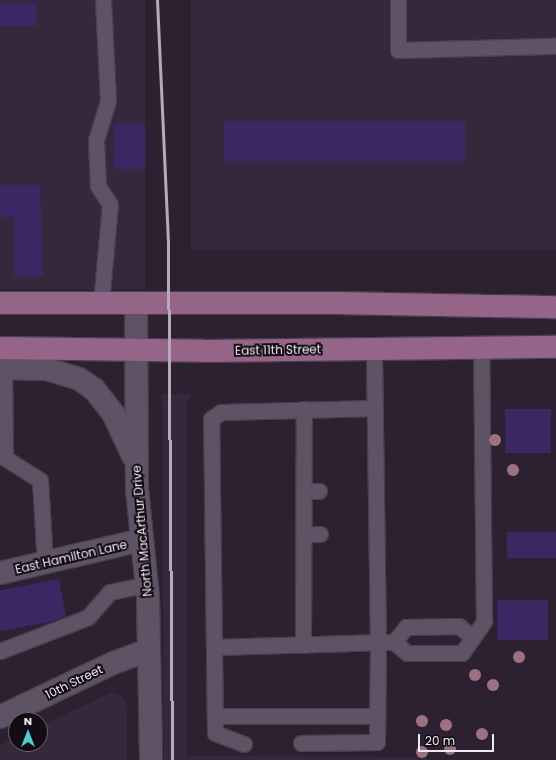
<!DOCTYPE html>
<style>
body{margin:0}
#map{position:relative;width:556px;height:760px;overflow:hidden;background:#2d2131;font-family:Poppins,sans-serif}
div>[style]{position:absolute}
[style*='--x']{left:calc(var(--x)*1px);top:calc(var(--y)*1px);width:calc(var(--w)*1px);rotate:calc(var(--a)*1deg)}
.built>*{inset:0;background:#37273d;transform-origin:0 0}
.building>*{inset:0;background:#3a2865;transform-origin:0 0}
.roads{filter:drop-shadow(1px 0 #4a3f4d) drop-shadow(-1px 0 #4a3f4d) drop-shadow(0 1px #4a3f4d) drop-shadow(0 -1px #4a3f4d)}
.lane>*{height:15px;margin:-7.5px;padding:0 7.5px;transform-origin:7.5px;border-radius:7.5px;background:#605265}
.street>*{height:22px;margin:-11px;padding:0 11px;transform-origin:11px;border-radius:11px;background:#605265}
.secondary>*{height:22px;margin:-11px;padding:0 11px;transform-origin:11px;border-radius:11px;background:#605265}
.primary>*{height:22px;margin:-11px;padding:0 11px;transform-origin:11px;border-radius:11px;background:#956589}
.rail>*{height:3px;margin:-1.5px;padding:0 1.5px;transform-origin:1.5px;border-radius:1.5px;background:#b4abb7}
.trees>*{width:12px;height:12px;margin:-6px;border-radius:50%;background:#9c7281}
span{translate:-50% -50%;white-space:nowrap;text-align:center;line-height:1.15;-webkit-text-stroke:4px #120d14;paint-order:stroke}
.street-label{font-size:12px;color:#f0e8f3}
.north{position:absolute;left:8px;top:712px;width:40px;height:40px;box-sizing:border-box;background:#120d14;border:1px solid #6b656d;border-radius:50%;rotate:0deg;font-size:11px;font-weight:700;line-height:16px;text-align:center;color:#f0e8f3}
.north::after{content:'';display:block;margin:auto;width:14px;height:18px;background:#52ccd0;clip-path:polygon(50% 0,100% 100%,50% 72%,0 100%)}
.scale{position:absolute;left:418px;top:734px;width:76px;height:18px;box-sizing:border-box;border:2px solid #f0e8f3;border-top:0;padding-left:5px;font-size:12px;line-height:14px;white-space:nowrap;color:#f0e8f3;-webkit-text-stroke:3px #120d14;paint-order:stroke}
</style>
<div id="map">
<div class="built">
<div style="left:0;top:0;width:145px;height:289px"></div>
<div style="left:191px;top:0;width:365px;height:250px"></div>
<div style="clip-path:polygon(162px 394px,191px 394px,186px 405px,186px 756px,427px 757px,427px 760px,164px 760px)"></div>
<div style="clip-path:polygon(113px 692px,123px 697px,127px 707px,127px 760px,0 760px,0 745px,16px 737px,16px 744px,40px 744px,40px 726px)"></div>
</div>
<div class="building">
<div style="left:0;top:3px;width:36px;height:23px"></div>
<div style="left:224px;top:121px;width:241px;height:40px"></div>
<div style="left:114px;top:124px;width:31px;height:45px"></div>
<div style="clip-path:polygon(0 185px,40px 185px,43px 276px,14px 276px,14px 217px,0 217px)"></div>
<div style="left:505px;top:409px;width:46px;height:44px"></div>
<div style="left:507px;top:532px;width:49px;height:26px"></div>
<div style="clip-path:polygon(59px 579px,66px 616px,50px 622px,0 631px,0 590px)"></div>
<div style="left:497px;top:600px;width:51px;height:40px"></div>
</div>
<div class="roads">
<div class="lane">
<div style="--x:398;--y:0;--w:50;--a:90"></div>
<div style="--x:398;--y:50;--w:158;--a:-1.5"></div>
<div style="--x:101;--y:303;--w:99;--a:-84.8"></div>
<div style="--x:110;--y:204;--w:22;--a:-124"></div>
<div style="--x:98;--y:186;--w:46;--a:-92.5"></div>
<div style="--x:96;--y:140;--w:41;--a:-72.9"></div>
<div style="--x:108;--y:101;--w:101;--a:-92.8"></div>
<div style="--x:4;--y:368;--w:90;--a:89.4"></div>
<div style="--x:5;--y:458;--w:41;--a:32.2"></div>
<div style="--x:40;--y:480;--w:83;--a:86.6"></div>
<div style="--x:304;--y:491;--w:15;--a:0"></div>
<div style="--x:304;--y:534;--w:16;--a:0"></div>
<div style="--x:394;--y:642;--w:19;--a:-51"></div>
<div style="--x:406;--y:627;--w:53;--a:-1.1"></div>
<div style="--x:459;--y:626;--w:18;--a:41"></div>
<div style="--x:303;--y:645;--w:236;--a:-89.8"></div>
<div style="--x:214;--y:647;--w:164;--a:-1.7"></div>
<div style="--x:378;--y:642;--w:293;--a:-90.8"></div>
<div style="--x:0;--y:651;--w:94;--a:-21.1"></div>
<div style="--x:88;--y:617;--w:33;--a:-49"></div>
<div style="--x:110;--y:592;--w:38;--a:-12"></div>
<div style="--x:215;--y:716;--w:162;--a:0"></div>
<div style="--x:301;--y:743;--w:76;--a:-0.8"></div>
<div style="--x:377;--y:742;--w:100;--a:-89.4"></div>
<div style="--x:378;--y:642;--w:16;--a:0"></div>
<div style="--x:394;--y:642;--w:17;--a:40"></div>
<div style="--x:407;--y:653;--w:55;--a:0"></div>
<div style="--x:462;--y:653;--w:39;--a:-55"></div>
<div style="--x:484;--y:621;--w:274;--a:-90.6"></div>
<div style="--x:244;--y:744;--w:31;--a:-159"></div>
<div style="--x:215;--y:733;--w:314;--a:-90.7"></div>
<div style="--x:211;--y:419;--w:12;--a:-35"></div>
<div style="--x:221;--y:412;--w:154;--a:-1.5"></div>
</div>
<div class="street">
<div style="--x:0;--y:573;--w:146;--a:-13.1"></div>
<div style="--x:0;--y:717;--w:125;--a:-25.5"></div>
<div style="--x:113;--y:663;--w:38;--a:-20"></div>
</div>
<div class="secondary">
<div style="--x:136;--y:303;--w:186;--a:89.7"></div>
<div style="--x:137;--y:489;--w:110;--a:84.2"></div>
<div style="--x:148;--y:598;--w:162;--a:88.9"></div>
<div style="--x:0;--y:368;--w:47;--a:1.2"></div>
<div style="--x:47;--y:369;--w:34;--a:17"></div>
<div style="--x:79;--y:379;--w:18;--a:34"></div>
<div style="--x:94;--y:389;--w:33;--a:52"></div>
<div style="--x:114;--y:415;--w:45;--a:65.1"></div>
</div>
<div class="primary">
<div style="--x:0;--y:303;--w:338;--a:0"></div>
<div style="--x:338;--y:303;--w:218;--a:1.1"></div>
<div style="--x:0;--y:348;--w:204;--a:0.8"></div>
<div style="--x:204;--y:351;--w:352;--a:-0.7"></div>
</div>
</div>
<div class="rail">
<div style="--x:157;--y:0;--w:243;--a:87.4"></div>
<div style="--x:168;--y:243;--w:517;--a:89.56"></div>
</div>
<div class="trees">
<div style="left:495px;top:440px"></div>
<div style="left:513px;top:470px"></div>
<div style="left:519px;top:657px"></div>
<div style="left:475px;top:675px"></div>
<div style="left:493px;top:685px"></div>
<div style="left:422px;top:721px"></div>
<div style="left:446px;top:725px"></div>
<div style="left:482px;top:734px"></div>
<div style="left:450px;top:749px"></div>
<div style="left:422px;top:752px"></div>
</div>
<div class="street-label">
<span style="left:278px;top:350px;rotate:-1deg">East 11th Street</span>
<span style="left:142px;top:531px;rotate:-95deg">North MacArthur Drive</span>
<span style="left:71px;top:557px;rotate:-13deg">East Hamilton Lane</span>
<span style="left:74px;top:682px;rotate:-26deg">10th Street</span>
</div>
<div class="north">N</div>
<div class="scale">20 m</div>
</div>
